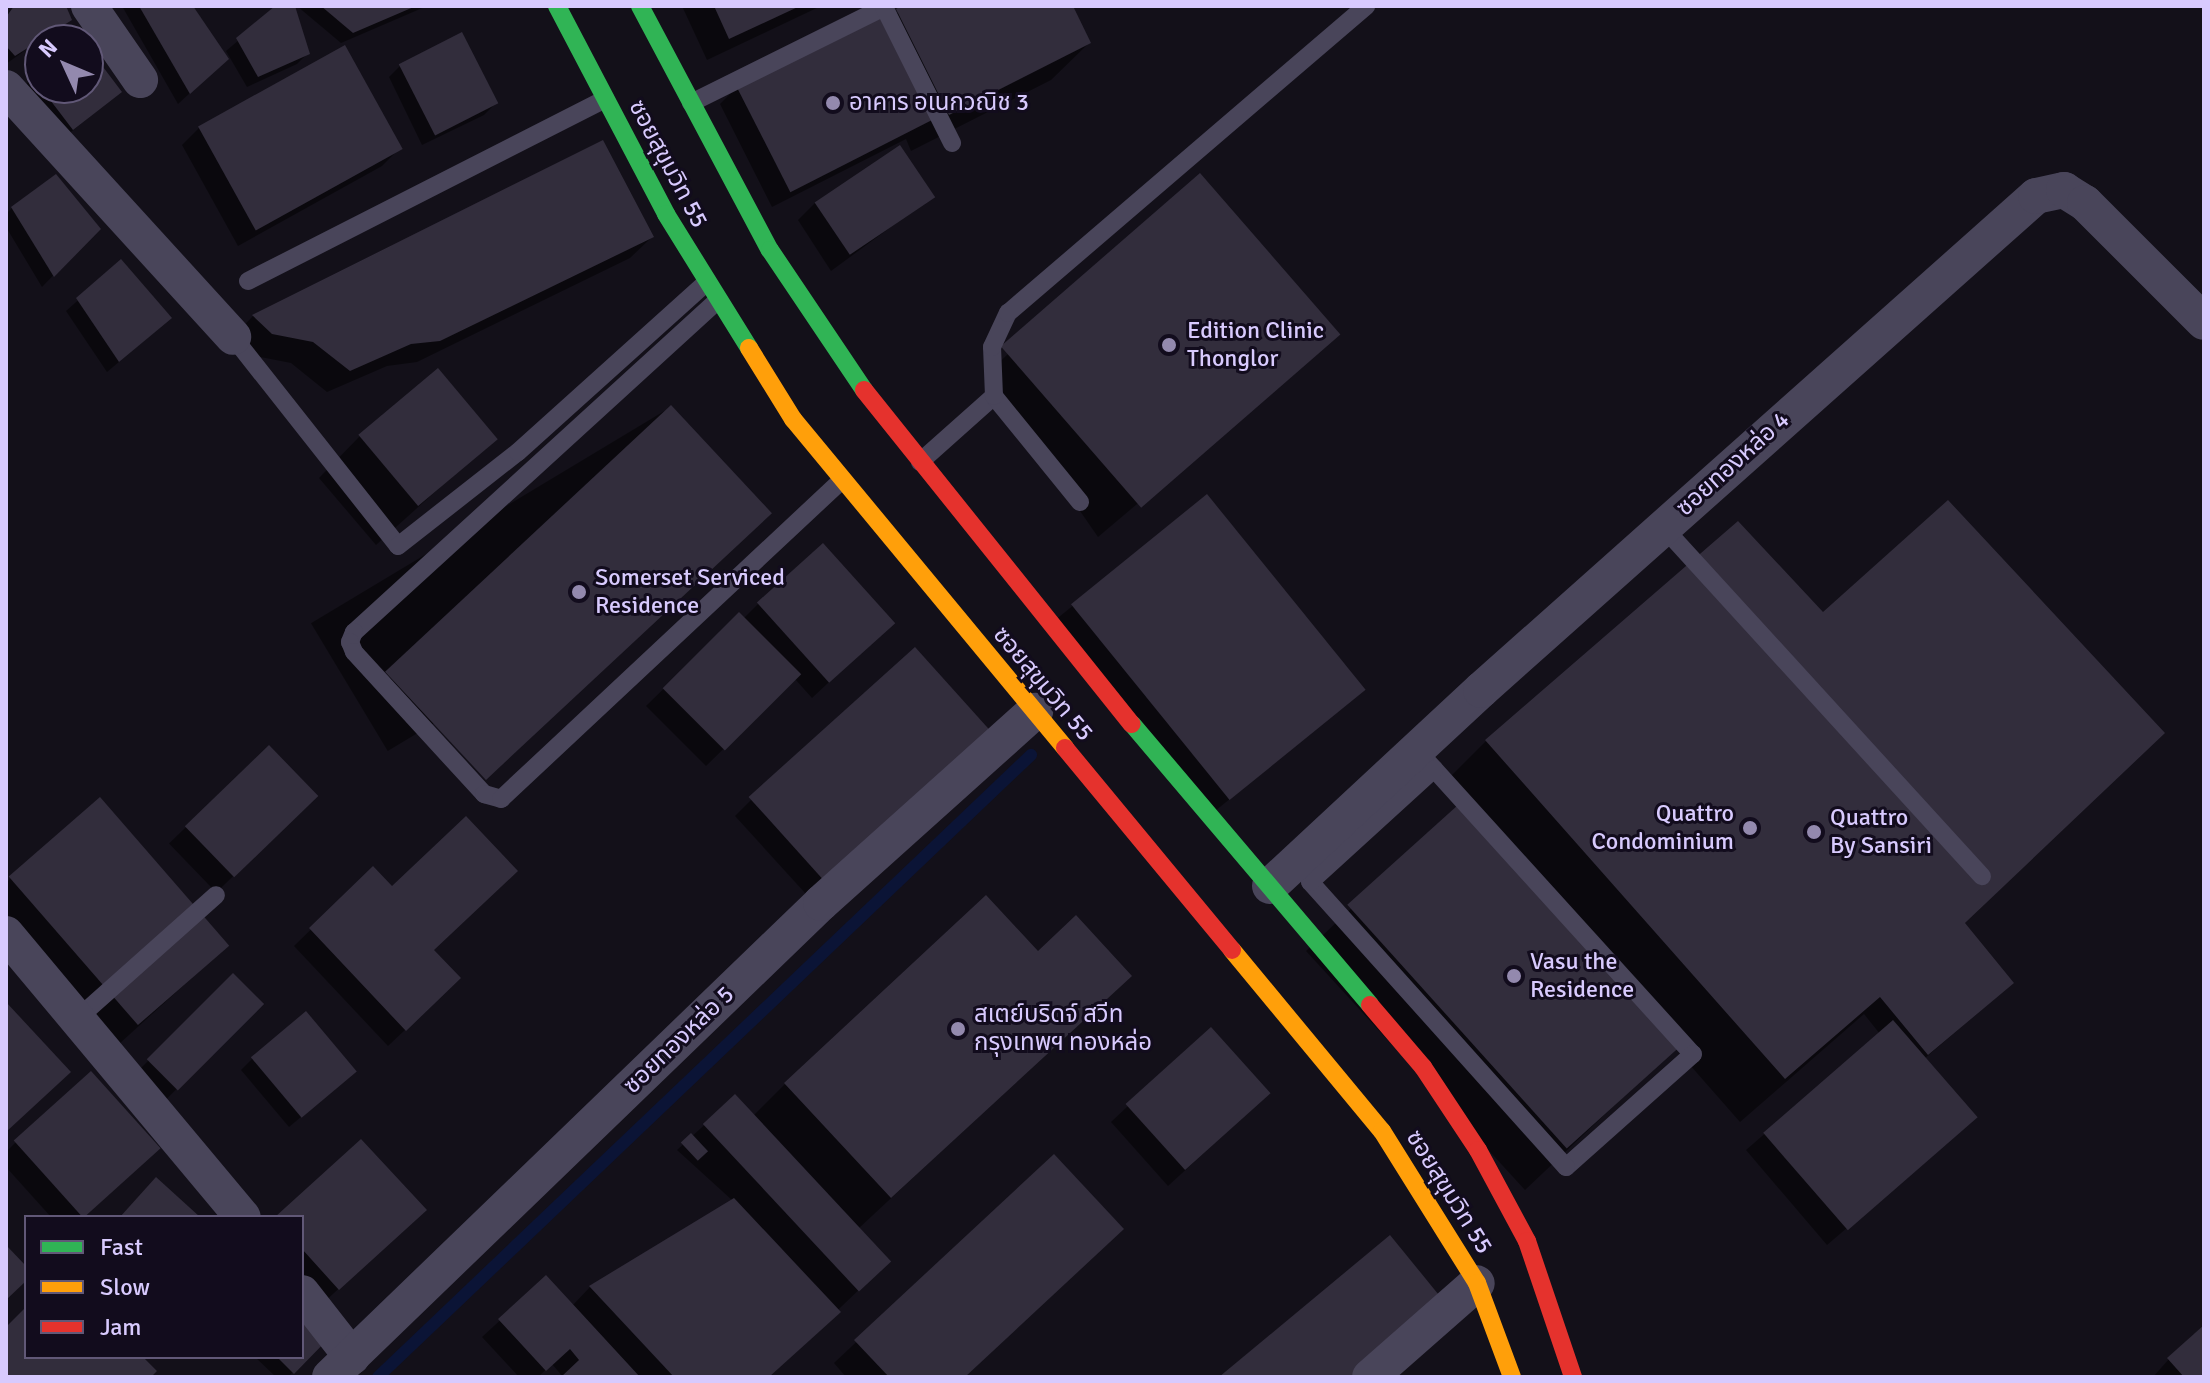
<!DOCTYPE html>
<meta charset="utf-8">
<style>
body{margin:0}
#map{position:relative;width:2210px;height:1383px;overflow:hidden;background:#131019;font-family:Signika,"Noto Sans Thai",sans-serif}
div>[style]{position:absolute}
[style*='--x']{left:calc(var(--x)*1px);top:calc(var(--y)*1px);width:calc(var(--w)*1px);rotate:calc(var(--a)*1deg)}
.shadow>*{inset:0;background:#0007;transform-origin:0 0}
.stream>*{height:12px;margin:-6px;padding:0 6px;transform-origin:6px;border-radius:6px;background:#0b1436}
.building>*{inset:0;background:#322d3c;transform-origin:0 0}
.lane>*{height:18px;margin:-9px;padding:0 9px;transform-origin:9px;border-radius:9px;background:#49455a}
.street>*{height:36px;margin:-18px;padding:0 18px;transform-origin:18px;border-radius:18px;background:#49455a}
.fast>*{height:18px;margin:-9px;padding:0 9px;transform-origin:9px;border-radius:9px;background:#30b455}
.slow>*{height:18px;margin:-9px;padding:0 9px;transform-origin:9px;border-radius:9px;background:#ff9f0a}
.jam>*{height:18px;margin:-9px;padding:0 9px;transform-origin:9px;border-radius:9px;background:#e5322d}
.dots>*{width:22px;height:22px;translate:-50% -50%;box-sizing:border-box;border:4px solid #120c1d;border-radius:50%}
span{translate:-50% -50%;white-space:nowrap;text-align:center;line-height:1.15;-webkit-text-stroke:6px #120c1d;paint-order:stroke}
.poi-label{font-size:24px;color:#d8cafe}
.left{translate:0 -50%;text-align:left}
.right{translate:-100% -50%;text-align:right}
.street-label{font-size:24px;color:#d8cafe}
.frame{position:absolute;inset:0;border:8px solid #d8cafe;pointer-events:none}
.legend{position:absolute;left:24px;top:1215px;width:280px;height:144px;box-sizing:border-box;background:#120c1d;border:2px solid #615877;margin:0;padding:10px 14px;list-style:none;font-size:24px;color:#d8cafe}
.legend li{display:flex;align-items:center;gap:16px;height:40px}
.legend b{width:40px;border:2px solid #615877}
.north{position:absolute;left:24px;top:24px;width:80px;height:80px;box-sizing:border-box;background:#120c1d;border:2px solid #615877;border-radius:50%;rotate:314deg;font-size:22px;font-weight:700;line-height:32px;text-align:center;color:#d8cafe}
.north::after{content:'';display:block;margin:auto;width:28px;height:36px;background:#9389ae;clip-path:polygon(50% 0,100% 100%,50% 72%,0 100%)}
</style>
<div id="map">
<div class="shadow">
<div style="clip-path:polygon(14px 6px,64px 6px,69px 19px,6px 64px,6px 16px)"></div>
<div style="clip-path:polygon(122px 6px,190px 6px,215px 70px,178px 104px)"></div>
<div style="clip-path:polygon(279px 6px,293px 6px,308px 53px,297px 64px,247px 87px,226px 51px)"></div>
<div style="clip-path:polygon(297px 6px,427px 6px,341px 43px)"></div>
<div style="clip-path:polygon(682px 6px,821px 6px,707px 60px)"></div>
<div style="clip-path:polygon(906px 6px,1070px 6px,1089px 43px,1051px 80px,911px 151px,906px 139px,772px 207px,720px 104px,737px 87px,882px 26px)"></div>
<div style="clip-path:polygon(88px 51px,120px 92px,61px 140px,22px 88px,40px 71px,40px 88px,88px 88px)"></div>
<div style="clip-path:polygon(400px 66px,496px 103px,484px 115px,422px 145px,389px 77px)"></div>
<div style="clip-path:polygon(199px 128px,399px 149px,382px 166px,238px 246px,182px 145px)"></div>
<div style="clip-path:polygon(602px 143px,652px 237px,630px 258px,417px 362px,387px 366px,327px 392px,291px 363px,250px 355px,232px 338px,253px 316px)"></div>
<div style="clip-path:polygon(933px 196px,831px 271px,798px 220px,815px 203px)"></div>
<div style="clip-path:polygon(12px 208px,98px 229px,42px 287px,6px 227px,6px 214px)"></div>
<div style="clip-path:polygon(121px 262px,158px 329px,107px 372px,66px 311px)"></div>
<div style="clip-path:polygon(1337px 335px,1098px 537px,986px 375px,1008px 354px)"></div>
<div style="left:671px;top:407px;width:149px;height:420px;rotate:59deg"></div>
<div style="clip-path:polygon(360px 436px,495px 438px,376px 545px,319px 478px)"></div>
<div style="left:1207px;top:497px;width:249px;height:204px;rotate:51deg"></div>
<div style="clip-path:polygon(1737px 524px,1823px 614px,2162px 733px,1963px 925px,1994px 999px,1924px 1059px,1957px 1134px,1827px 1245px,1746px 1150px,1880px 1034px,1864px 1014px,1740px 1122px,1675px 1048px,1525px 1190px,1306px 951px,1460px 806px,1442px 785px,1486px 741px)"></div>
<div style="clip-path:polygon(758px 604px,875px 639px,812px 698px,795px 679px,706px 766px,646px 706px,739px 615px,743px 619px)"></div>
<div style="left:269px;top:747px;width:68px;height:139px;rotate:46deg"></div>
<div style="clip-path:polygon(979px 756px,816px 905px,735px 816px,752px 799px)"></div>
<div style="clip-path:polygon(373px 869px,442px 995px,388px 1046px,294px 946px)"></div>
<div style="clip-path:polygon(11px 878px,227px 946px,108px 1054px,6px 937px,6px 883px)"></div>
<div style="clip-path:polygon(1038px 954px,1129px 976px,858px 1229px,866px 1283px,768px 1377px,563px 1377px,552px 1364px,538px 1377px,519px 1377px,482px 1337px,546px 1278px,572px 1306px,590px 1287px,733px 1201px,677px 1150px,735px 1097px,753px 1116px,785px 1084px)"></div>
<div style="left:233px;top:976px;width:40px;height:135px;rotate:45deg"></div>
<div style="clip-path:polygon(252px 1059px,343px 1082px,289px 1127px,241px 1070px)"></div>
<div style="clip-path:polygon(1128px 1106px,1251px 1110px,1168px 1186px,1111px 1122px)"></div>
<div style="clip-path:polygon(16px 1142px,141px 1165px,84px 1217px,51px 1217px,6px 1167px,6px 1152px)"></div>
<div style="clip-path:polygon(1054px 1156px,963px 1377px,846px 1377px,834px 1363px)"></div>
<div style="clip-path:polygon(424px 1210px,321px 1305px,302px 1285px,302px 1217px,278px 1217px)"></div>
<div style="clip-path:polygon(2204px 1327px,2204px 1377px,2153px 1377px,2169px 1359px)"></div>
<div style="clip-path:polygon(327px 1337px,288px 1377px,276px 1377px,255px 1357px,302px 1357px)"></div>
</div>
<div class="stream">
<div style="--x:378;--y:1377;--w:902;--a:-43.61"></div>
</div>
<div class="building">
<div style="clip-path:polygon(14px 6px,66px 6px,72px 20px,15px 56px,6px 46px,6px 17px)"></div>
<div style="clip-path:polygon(139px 6px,193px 6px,229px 59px,190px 94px)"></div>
<div style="clip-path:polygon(275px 6px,295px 6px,310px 54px,258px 77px,236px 38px)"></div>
<div style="clip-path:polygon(321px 6px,416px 6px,353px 33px)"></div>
<div style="clip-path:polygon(714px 6px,800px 6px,729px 39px)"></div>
<div style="clip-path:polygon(901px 6px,1073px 6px,1091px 43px,949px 115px,896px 9px)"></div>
<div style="left:878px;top:14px;width:119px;height:159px;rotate:63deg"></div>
<div style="left:462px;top:32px;width:80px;height:71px;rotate:63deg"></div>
<div style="left:345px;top:45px;width:119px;height:168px;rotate:61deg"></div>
<div style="clip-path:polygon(88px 47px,122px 92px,73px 130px,41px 88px,88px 88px)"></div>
<div style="clip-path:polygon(603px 140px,654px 237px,440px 341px,411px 344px,350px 371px,313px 342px,272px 334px,252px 315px)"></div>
<div style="left:900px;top:145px;width:63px;height:103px;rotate:56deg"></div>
<div style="left:1200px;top:173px;width:214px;height:264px;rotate:49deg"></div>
<div style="clip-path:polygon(56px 174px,101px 229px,54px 277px,11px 207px)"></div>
<div style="clip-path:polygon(121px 259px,172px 318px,119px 362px,76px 298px)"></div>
<div style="left:438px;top:368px;width:93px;height:104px;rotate:50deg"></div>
<div style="left:671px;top:405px;width:148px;height:391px;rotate:47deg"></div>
<div style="left:1207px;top:494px;width:252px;height:175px;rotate:51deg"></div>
<div style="clip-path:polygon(1948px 500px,2165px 733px,1965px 923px,2014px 983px,1928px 1055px,1880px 997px,1785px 1079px,1485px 740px,1738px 521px,1823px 612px)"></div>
<div style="left:823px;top:543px;width:108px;height:89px;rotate:48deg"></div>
<div style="left:739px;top:612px;width:88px;height:108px;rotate:45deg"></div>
<div style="left:915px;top:647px;width:125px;height:224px;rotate:48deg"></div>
<div style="left:269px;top:745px;width:71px;height:117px;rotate:46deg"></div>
<div style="left:100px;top:797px;width:197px;height:121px;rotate:49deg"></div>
<div style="left:1458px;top:805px;width:328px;height:149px;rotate:48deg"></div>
<div style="clip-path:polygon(466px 816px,518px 871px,434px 950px,461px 978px,406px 1031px,309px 928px,373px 866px,392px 886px)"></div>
<div style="clip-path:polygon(986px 895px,1038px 951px,1076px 915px,1132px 976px,891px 1198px,784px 1083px)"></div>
<div style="left:233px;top:973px;width:44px;height:122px;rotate:45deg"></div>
<div style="clip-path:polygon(6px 1002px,71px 1072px,6px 1132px)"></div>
<div style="left:306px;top:1011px;width:79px;height:72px;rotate:50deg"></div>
<div style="left:1893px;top:1020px;width:129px;height:172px;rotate:49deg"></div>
<div style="left:1211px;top:1027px;width:89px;height:115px;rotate:48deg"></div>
<div style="left:91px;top:1071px;width:104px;height:104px;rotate:48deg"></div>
<div style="left:735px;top:1094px;width:229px;height:44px;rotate:47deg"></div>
<div style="left:691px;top:1133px;width:25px;height:14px;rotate:47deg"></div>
<div style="clip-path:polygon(361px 1139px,427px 1210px,339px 1290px,302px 1249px,302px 1217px,275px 1217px)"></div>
<div style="clip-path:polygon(1054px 1154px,1124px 1229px,965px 1377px,889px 1377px,854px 1340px)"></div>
<div style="clip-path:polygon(156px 1177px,200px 1217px,120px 1217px)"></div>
<div style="clip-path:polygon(734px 1198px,841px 1312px,769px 1377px,674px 1377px,589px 1286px)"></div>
<div style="clip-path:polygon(1390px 1235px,1443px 1300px,1350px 1377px,1219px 1377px)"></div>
<div style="clip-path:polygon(6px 1245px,26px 1266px,26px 1281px,6px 1300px)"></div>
<div style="clip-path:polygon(546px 1275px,640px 1377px,561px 1377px,579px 1360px,570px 1349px,546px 1371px,498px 1319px)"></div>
<div style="clip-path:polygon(26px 1307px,26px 1357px,143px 1357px,157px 1371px,151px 1377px,6px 1377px,6px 1327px)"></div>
<div style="clip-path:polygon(302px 1310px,330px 1337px,294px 1374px,277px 1357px,302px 1357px)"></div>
<div style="clip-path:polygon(2204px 1325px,2204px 1377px,2184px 1377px,2167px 1358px)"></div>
</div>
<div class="lane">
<div style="--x:691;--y:103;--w:216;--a:-26.4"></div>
<div style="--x:884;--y:7;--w:152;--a:63.4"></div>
<div style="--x:248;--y:281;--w:401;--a:-27"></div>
<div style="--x:718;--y:300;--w:493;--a:137.6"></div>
<div style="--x:354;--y:632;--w:11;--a:112"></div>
<div style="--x:350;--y:642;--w:11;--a:68"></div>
<div style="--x:354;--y:652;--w:193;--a:47.5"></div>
<div style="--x:484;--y:794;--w:18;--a:16"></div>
<div style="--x:501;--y:799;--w:466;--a:-43.1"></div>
<div style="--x:233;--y:337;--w:266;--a:51.7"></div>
<div style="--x:398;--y:546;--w:152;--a:-38.1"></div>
<div style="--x:518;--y:452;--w:253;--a:-42"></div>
<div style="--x:920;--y:462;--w:99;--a:-41.7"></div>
<div style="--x:1080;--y:502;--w:136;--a:-129.1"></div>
<div style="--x:994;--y:396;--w:49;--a:-92.3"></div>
<div style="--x:992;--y:347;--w:38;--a:-65"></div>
<div style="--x:1008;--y:313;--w:472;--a:-40.6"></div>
<div style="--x:1663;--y:527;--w:473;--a:47.6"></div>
<div style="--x:1416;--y:749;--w:412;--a:47.8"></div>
<div style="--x:1693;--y:1054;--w:170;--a:138.3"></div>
<div style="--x:1566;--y:1167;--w:383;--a:-131.9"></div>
<div style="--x:1310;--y:882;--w:168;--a:-42.3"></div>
<div style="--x:77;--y:1019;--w:186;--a:-41.7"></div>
</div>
<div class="street">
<div style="--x:89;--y:6;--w:90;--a:55.4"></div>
<div style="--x:6;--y:88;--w:337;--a:47.6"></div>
<div style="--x:1270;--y:886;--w:288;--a:-42.9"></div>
<div style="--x:1481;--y:690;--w:743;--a:-41.67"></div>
<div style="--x:2036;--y:196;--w:29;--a:-12"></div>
<div style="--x:2064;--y:190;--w:25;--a:32"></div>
<div style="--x:2085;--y:203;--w:168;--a:45"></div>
<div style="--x:6;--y:934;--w:369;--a:50.1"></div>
<div style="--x:302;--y:1293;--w:81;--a:52"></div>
<div style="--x:330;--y:1377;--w:682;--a:-43.99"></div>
<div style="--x:821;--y:903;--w:288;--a:-41.9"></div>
<div style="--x:1370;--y:1377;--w:142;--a:-41.3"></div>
</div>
<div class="fast">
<div style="--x:557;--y:6;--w:235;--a:62.3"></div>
<div style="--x:666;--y:214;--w:158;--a:58.2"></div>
<div style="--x:640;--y:6;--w:276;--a:62"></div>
<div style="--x:770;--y:250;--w:169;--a:56.1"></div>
<div style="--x:1132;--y:724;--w:368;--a:49.7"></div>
</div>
<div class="slow">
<div style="--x:749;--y:348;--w:84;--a:58.2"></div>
<div style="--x:793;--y:419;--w:427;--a:50.4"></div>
<div style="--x:1232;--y:950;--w:235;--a:50.4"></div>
<div style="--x:1382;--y:1131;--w:179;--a:58"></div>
<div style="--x:1477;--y:1283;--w:100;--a:69.6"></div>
</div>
<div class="jam">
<div style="--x:864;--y:390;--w:428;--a:51.3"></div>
<div style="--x:1065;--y:748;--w:262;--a:50.4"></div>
<div style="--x:1370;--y:1005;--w:82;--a:49.5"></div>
<div style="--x:1423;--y:1067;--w:100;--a:56.5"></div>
<div style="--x:1478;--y:1150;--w:103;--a:61.7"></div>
<div style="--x:1527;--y:1241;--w:144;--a:71.3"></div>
</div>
<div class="dots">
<div style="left:833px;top:103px;background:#9389ae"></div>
<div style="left:1169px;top:345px;background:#9389ae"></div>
<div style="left:579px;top:592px;background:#9389ae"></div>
<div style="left:1750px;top:828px;background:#9389ae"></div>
<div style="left:1814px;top:832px;background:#9389ae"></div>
<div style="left:1514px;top:976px;background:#9389ae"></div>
<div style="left:958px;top:1029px;background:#9389ae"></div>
</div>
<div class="poi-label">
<span class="left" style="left:849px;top:103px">อาคาร อเนกวณิช 3</span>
<span class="left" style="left:1187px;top:345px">Edition Clinic<br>Thonglor</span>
<span class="left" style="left:595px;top:592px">Somerset Serviced<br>Residence</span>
<span class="right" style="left:1734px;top:828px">Quattro<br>Condominium</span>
<span class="left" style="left:1830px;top:832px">Quattro<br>By Sansiri</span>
<span class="left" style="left:1530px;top:976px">Vasu the<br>Residence</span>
<span class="left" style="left:974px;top:1029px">สเตย์บริดจ์ สวีท<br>กรุงเทพฯ ทองหล่อ</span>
</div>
<div class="street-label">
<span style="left:668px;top:164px;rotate:62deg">ซอยสุขุมวิท 55</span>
<span style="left:1733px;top:464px;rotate:-42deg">ซอยทองหล่อ 4</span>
<span style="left:1043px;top:684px;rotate:50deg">ซอยสุขุมวิท 55</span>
<span style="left:679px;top:1040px;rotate:-44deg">ซอยทองหล่อ 5</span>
<span style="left:1449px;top:1192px;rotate:58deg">ซอยสุขุมวิท 55</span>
</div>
<div class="frame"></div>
<ul class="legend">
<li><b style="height:10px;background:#30b455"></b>Fast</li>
<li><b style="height:10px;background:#ff9f0a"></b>Slow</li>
<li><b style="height:10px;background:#e5322d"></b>Jam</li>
</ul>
<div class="north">N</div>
</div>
